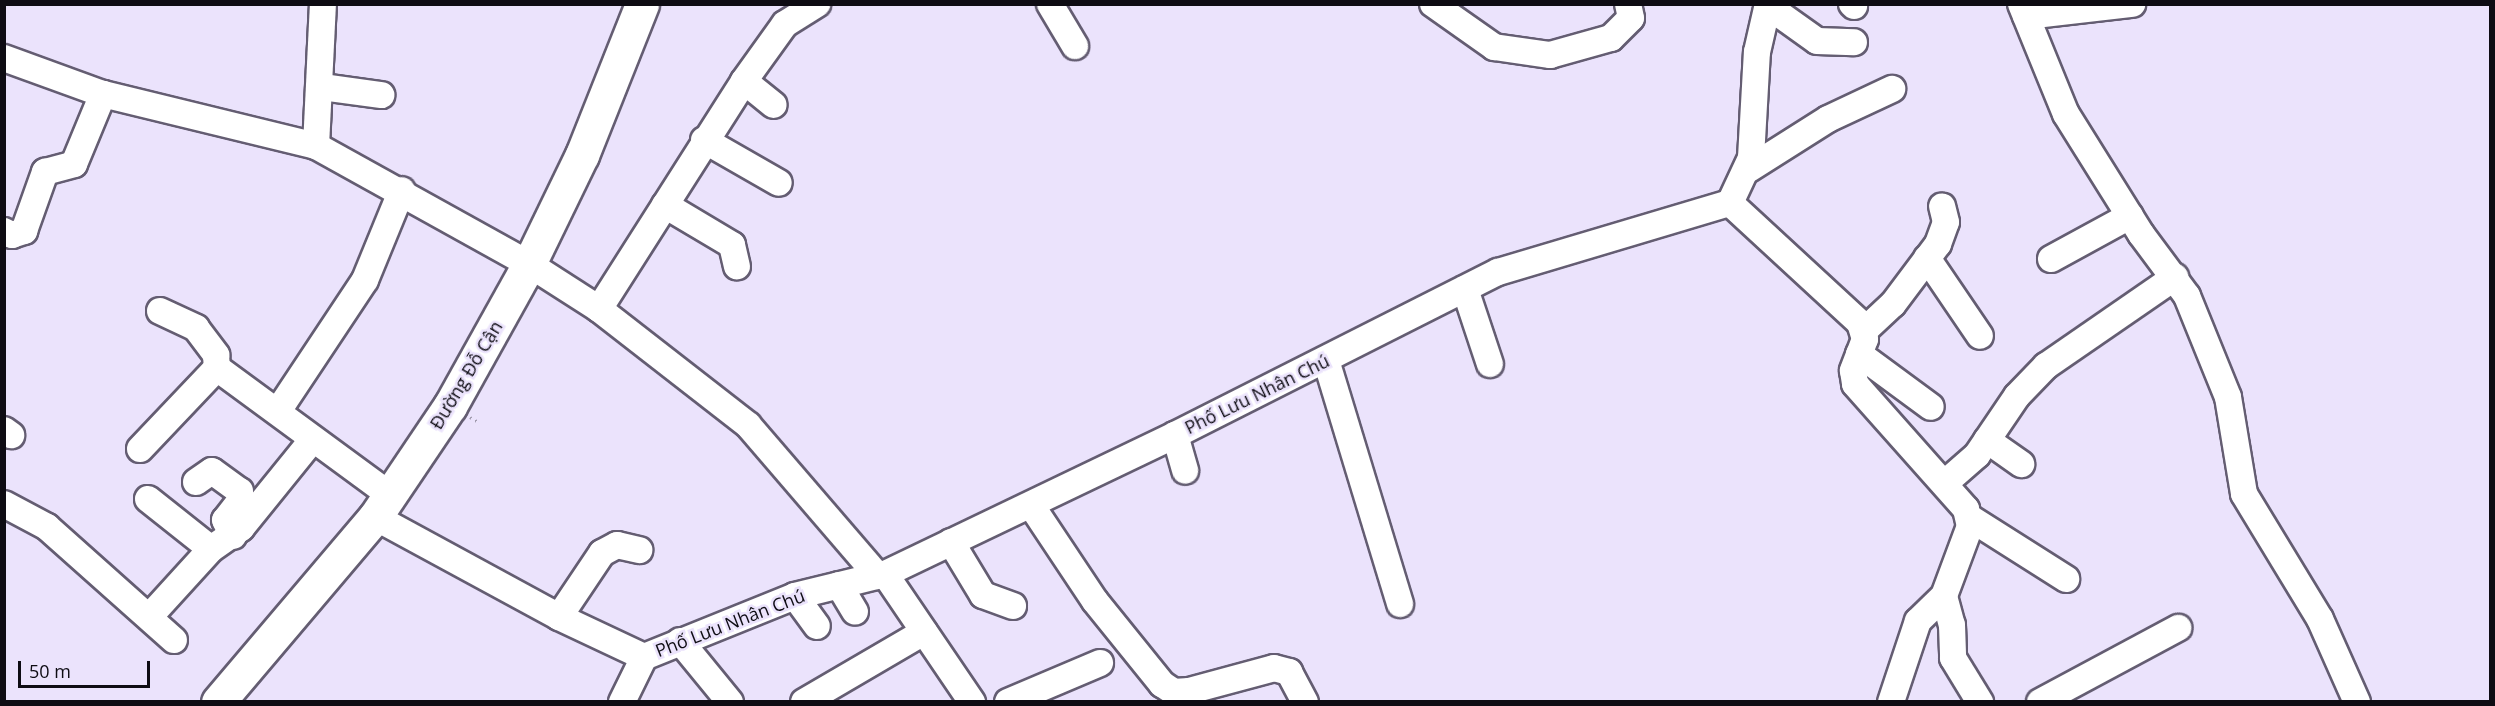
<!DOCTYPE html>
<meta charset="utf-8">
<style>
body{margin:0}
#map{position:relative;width:2495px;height:706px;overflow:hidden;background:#ebe3fc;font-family:"Open Sans",sans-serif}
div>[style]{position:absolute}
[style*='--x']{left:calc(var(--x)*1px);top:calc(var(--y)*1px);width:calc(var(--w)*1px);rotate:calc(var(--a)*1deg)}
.path>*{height:3px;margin-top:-1.5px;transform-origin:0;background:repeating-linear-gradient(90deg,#a29caf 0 1.5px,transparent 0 6px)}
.roads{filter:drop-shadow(2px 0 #645d72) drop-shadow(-2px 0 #645d72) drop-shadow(0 2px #645d72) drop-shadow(0 -2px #645d72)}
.minor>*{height:26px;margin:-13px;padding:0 13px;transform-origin:13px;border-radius:13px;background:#fff}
.major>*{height:33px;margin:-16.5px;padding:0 16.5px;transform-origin:16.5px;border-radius:16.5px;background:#fff}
span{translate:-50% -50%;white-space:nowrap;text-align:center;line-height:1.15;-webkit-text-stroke:5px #ebe3fc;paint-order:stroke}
.street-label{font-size:18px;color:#0e0c13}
.frame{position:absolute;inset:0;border:6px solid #0e0c13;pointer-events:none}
.scale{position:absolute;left:18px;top:661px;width:132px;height:27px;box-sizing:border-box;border:3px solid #0e0c13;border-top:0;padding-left:8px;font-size:18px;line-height:21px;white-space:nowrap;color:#0e0c13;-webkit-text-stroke:4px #ebe3fc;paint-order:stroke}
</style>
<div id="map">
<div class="path">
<div style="--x:470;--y:417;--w:8;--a:30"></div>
</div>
<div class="roads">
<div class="minor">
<div style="--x:1050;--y:4;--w:49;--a:59.2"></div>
<div style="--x:1433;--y:4;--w:75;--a:35.2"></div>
<div style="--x:1494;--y:47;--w:57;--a:8.1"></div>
<div style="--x:1550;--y:55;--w:63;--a:-15.6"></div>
<div style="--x:1611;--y:38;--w:28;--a:-45"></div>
<div style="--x:1631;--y:18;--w:14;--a:-102"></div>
<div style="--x:1852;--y:4;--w:3;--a:45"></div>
<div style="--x:2021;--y:4;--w:119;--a:67.8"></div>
<div style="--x:2066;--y:114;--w:142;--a:58"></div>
<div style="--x:2141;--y:234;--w:77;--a:53.4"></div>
<div style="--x:2187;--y:296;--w:109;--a:67.9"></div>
<div style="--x:2228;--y:397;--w:98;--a:80.6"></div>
<div style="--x:2244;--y:494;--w:146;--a:58.7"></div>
<div style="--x:2320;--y:619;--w:91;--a:66"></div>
<div style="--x:1768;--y:6;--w:60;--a:35.5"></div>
<div style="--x:1817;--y:41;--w:37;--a:2"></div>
<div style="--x:2026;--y:16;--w:107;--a:-6.5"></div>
<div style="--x:4;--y:58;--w:105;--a:20"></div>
<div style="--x:103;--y:94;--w:219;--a:13.7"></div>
<div style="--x:316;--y:146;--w:244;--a:29"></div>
<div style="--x:529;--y:264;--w:83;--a:32.7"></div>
<div style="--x:599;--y:309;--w:189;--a:37.9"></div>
<div style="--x:748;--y:425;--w:199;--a:49.3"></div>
<div style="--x:744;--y:81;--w:38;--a:39"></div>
<div style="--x:322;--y:87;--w:60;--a:7.7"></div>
<div style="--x:704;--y:140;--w:86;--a:29.8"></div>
<div style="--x:316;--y:146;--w:142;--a:-87.2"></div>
<div style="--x:1749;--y:169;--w:93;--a:-32.3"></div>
<div style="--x:1828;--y:119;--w:71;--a:-25.1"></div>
<div style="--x:1730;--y:203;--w:177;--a:42.7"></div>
<div style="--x:1860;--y:323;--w:17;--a:73"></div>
<div style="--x:1865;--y:339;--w:34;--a:111"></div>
<div style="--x:1853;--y:371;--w:13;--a:81"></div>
<div style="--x:1855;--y:384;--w:167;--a:48.4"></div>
<div style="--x:1966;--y:509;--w:17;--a:77"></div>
<div style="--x:1970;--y:526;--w:75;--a:110.4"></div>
<div style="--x:1944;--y:596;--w:30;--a:75"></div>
<div style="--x:1952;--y:625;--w:33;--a:88"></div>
<div style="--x:1953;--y:658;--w:52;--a:58.5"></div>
<div style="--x:665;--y:205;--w:78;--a:30.8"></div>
<div style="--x:732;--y:245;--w:22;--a:77"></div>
<div style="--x:4;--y:231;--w:9;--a:27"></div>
<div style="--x:12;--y:235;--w:13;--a:-18"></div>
<div style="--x:24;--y:231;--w:63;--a:-70.4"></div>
<div style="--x:45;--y:172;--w:30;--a:-15"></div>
<div style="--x:74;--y:164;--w:76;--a:-67.5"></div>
<div style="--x:1927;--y:258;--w:94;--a:55.8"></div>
<div style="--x:2051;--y:259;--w:90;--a:-28.6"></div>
<div style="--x:1465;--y:289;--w:79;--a:71.6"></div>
<div style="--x:599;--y:309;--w:270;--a:-57.5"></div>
<div style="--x:744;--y:81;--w:70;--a:-54.3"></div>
<div style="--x:785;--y:24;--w:38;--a:-32"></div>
<div style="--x:160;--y:311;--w:40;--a:25"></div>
<div style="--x:196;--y:328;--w:34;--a:53"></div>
<div style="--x:216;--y:355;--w:13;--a:86"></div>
<div style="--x:1865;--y:330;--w:38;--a:-43"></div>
<div style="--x:1893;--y:304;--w:75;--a:-53.1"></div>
<div style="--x:1938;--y:244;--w:23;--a:-70"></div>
<div style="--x:1946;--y:222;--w:16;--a:-104"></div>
<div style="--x:1859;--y:354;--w:89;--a:36.4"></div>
<div style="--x:1326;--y:360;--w:255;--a:73.1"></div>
<div style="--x:217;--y:368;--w:215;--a:36.3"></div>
<div style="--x:278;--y:411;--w:157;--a:-56.4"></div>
<div style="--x:365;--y:280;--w:97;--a:-67.7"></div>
<div style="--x:4;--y:430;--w:9;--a:36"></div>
<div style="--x:1175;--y:435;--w:37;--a:74"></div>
<div style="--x:1987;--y:440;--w:42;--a:35.2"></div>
<div style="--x:140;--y:449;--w:112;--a:-46.5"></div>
<div style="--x:196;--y:482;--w:19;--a:-35"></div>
<div style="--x:212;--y:471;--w:34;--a:36"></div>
<div style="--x:240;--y:491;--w:10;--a:90"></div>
<div style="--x:240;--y:501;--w:24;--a:128"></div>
<div style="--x:225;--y:520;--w:18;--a:63"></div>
<div style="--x:1945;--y:483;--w:43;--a:-41.2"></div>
<div style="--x:1977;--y:455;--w:71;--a:-55.9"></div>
<div style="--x:2017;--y:396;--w:42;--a:-46"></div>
<div style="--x:2046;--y:366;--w:157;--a:-34.6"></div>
<div style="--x:148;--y:499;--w:80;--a:38.4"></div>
<div style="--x:4;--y:504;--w:49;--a:28.1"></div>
<div style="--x:47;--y:527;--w:170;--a:41.7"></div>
<div style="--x:1031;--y:505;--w:115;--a:56.3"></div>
<div style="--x:1095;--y:601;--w:107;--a:51.1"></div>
<div style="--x:1162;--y:684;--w:14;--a:34"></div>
<div style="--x:1174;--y:692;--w:15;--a:-4"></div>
<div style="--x:1189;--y:691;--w:88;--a:-15.1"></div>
<div style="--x:1274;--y:668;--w:16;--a:15"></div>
<div style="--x:1289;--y:672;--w:34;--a:62"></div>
<div style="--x:375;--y:517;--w:209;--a:28.5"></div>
<div style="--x:559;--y:617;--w:94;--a:25.2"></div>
<div style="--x:1970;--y:518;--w:114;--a:32.4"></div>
<div style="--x:951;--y:542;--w:62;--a:58.9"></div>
<div style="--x:983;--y:595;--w:32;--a:20"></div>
<div style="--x:885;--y:574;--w:155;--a:55.8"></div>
<div style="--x:839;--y:585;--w:31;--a:59"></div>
<div style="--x:795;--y:596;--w:37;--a:54"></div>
<div style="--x:150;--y:616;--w:91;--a:-47.7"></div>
<div style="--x:211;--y:549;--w:37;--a:-35"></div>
<div style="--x:241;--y:528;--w:114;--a:-51"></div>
<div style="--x:559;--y:617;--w:77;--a:-56.1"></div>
<div style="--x:602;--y:553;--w:17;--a:-28"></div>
<div style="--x:617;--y:545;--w:23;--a:13"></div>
<div style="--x:680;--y:641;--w:79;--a:50.7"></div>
<div style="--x:622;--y:702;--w:50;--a:-63.9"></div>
<div style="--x:644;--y:657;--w:163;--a:-22"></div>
<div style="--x:795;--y:596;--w:93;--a:-13.7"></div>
<div style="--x:885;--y:574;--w:322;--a:-25.6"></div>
<div style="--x:1175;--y:435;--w:362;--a:-26.8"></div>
<div style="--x:1498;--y:272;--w:242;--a:-16.6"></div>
<div style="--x:1730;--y:203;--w:50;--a:-65"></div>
<div style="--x:1751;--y:158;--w:106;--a:-86.8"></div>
<div style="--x:1757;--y:52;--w:49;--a:-77.1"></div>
<div style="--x:804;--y:702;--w:139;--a:-30.3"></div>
<div style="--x:1008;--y:702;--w:100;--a:-23"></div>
<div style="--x:1891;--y:702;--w:85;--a:-71.6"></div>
<div style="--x:1918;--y:621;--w:36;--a:-44"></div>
<div style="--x:2040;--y:702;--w:157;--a:-28.2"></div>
</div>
<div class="major">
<div style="--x:218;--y:702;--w:243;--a:-49.7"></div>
<div style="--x:375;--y:517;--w:134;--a:-56"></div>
<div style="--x:450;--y:406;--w:162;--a:-60.9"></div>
<div style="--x:529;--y:264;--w:121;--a:-64.1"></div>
<div style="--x:582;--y:155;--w:162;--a:-68.3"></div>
</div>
</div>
<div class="street-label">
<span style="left:466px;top:375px;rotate:-59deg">Đường Đỗ Cận</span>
<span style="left:1257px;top:394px;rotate:-26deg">Phố Lưu Nhân Chú</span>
<span style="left:730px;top:623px;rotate:-21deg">Phố Lưu Nhân Chú</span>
</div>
<div class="frame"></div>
<div class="scale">50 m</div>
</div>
